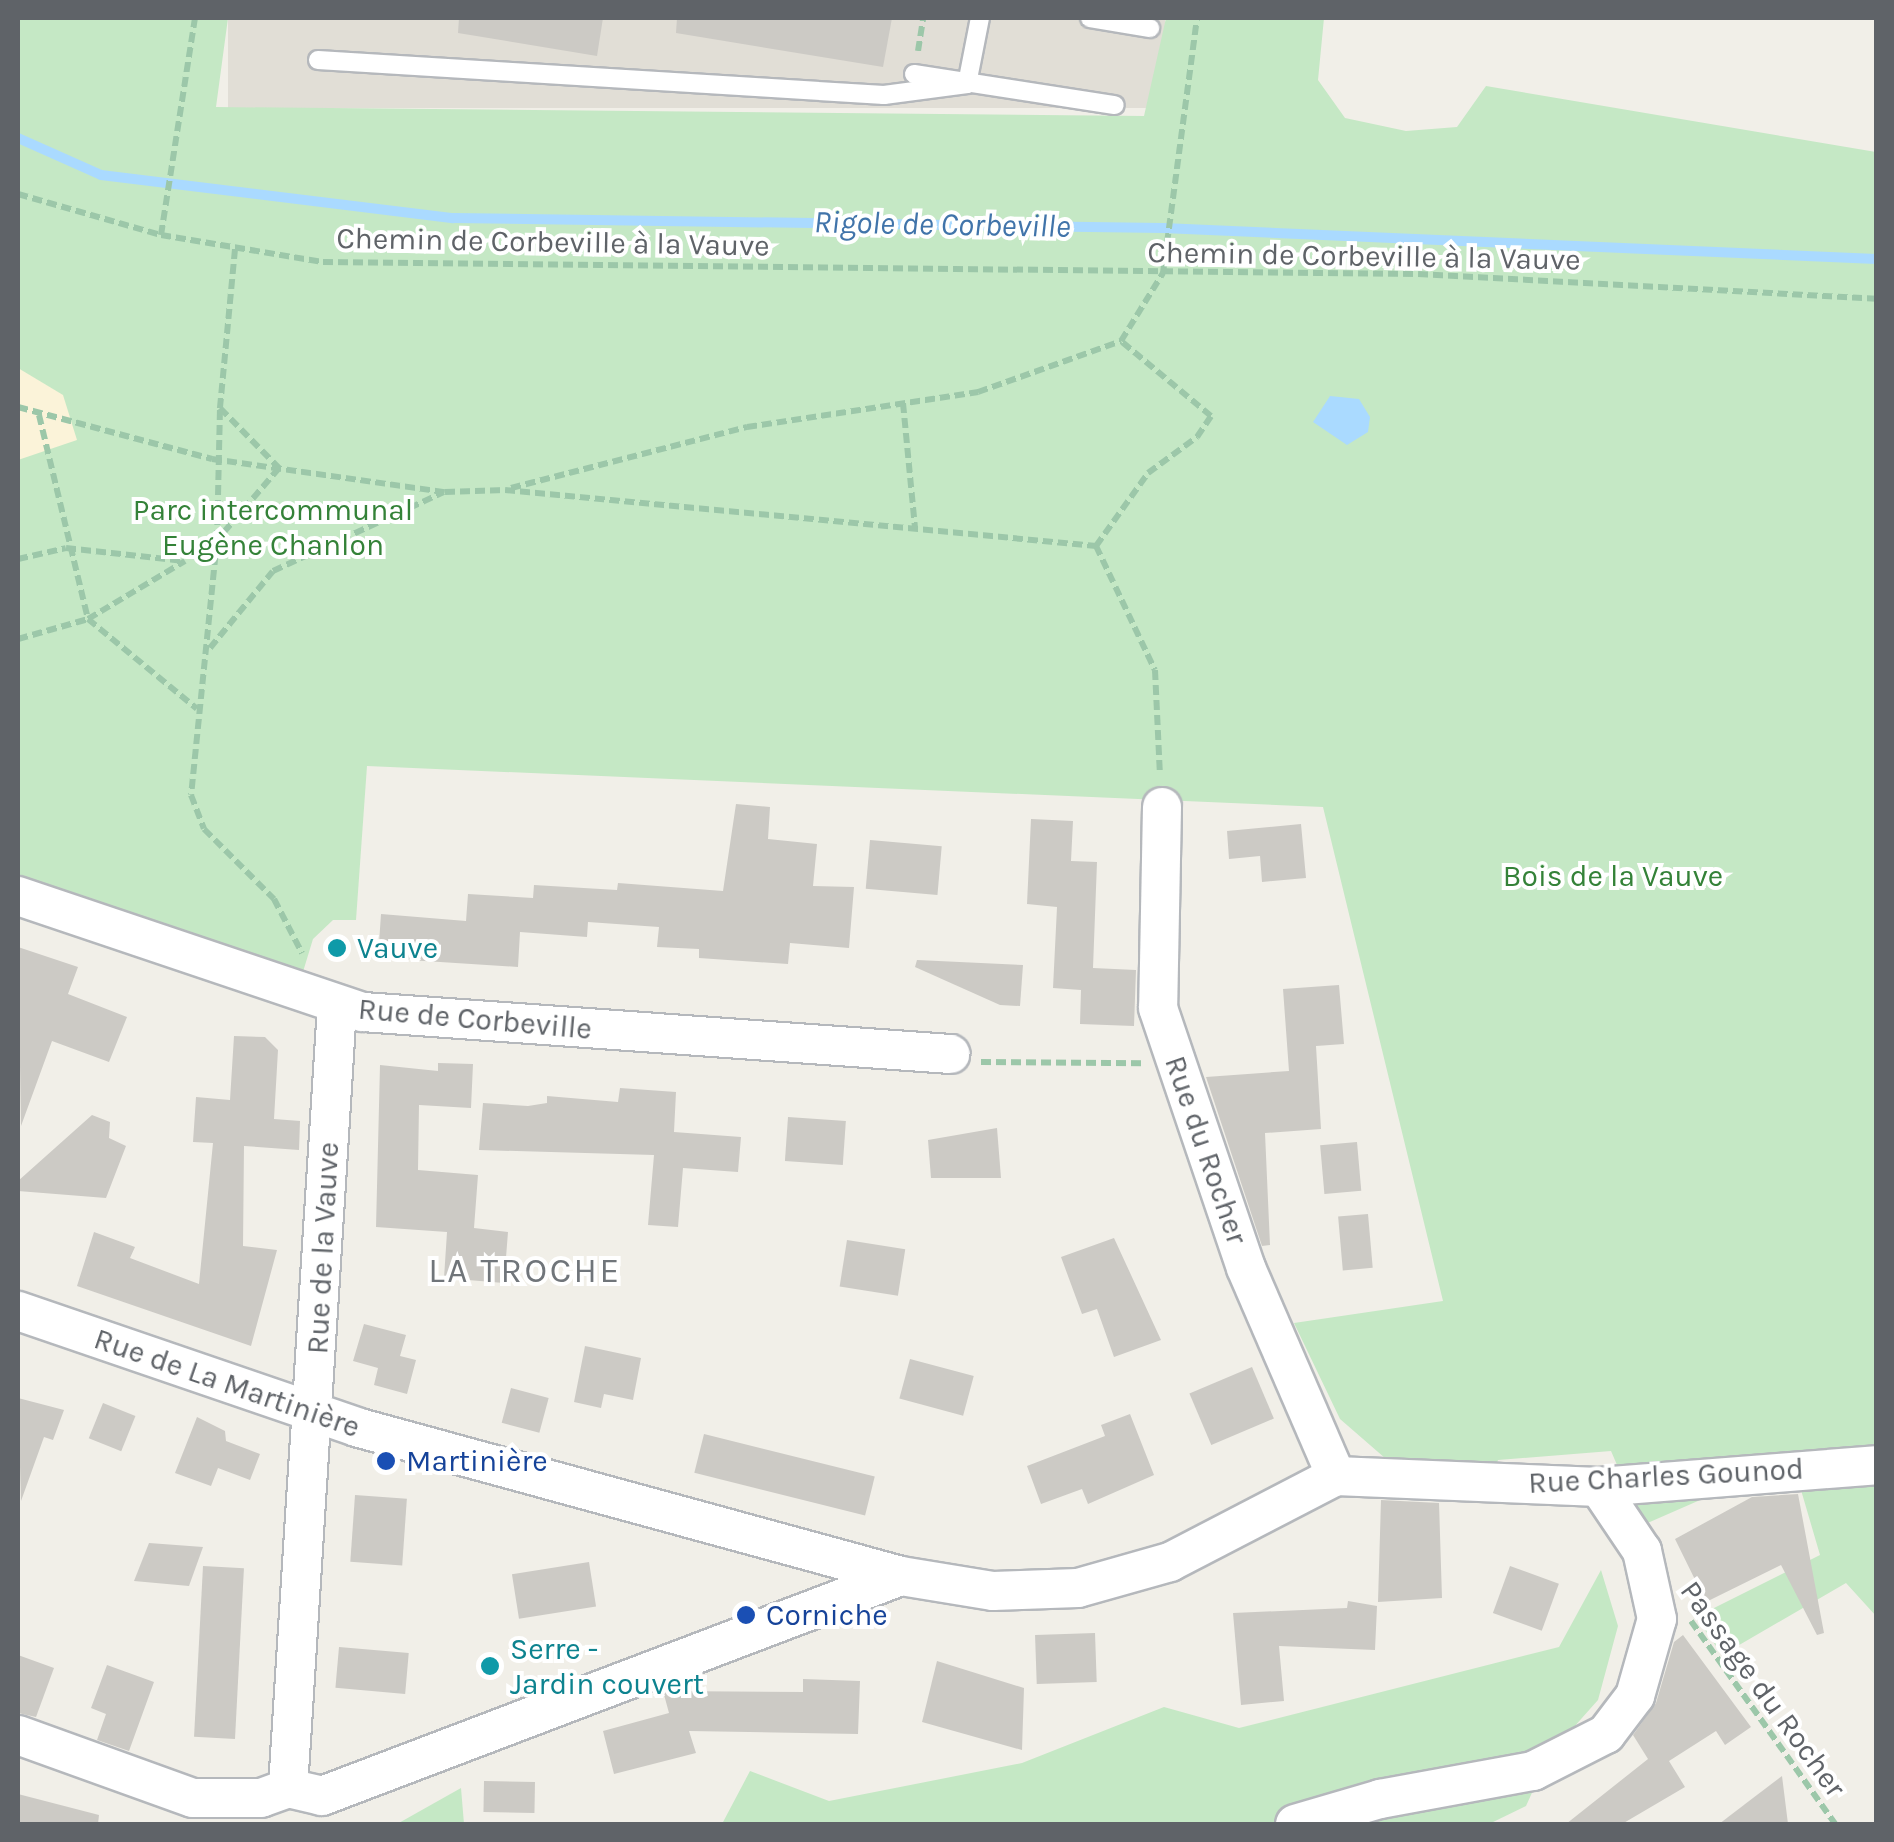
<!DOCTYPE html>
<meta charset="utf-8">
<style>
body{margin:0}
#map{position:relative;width:1894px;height:1842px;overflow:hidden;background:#f1efe8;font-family:Karla,sans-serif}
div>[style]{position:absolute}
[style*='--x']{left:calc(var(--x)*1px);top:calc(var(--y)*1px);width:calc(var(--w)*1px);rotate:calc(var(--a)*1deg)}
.education>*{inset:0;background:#e1ded6;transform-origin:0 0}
.green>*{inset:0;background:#c5e8c5}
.sand>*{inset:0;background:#fbf3d9}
.water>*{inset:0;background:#aadaff}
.stream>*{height:10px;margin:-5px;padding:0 5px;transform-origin:5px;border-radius:5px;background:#aadaff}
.building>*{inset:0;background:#cccac5;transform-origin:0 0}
.path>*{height:6px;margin-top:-3px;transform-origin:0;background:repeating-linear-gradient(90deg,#9cc7a9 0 10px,transparent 0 15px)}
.roads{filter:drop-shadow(2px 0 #b5b8bc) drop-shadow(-2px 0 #b5b8bc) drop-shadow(0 2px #b5b8bc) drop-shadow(0 -2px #b5b8bc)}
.service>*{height:18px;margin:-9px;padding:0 9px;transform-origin:9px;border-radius:9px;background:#fff}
.minor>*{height:38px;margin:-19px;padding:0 19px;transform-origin:19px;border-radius:19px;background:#fff}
.path-bridge>*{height:6px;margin-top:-3px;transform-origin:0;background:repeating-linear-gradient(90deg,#9cc7a9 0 10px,transparent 0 15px)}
.dots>*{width:28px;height:28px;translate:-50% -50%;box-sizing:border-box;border:5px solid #fff;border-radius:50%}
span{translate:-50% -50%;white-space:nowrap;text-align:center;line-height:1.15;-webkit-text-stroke:8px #fff;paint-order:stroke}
.street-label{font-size:30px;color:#5f6368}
.park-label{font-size:30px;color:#348238}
.culture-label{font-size:30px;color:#0d838f}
.left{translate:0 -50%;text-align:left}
.transit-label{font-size:30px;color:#164399}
.water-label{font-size:32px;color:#4174aa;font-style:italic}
.quarter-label{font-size:35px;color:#70757a;letter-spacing:2.5px}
.frame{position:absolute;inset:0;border:20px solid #5f6368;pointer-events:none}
</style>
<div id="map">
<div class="education">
<div style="left:228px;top:18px;width:937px;height:90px"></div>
</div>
<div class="green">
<div style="clip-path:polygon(18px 18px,228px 18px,216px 107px,1144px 116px,1166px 18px,1324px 18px,1318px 80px,1345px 118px,1406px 131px,1457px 127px,1486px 86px,1876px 152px,1876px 1616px,1846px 1583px,1722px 1655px,1696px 1617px,1820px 1555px,1801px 1490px,1739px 1483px,1643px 1525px,1611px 1451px,1498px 1460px,1494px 1471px,1393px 1465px,1340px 1419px,1294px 1323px,1443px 1301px,1323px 807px,367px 766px,356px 920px,333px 920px,313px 939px,302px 975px,18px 878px)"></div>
<div style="clip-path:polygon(1601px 1570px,1618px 1626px,1598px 1700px,1549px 1755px,1526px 1806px,1489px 1824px,722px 1824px,750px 1771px,829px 1801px,1022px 1763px,1164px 1707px,1239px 1728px,1559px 1647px)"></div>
<div style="clip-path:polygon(461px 1788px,464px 1824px,397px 1824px)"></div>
</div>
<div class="sand">
<div style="clip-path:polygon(18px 368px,63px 395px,77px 440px,18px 460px)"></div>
</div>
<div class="water">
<div style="clip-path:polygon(1330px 396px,1359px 399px,1370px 417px,1368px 432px,1347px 445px,1313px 422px)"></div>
</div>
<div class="stream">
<div style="--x:18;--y:138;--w:91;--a:24"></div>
<div style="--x:101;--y:175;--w:355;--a:7"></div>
<div style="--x:453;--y:218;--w:710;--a:0.81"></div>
<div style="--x:1163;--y:228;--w:714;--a:2.49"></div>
</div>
<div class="building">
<div style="clip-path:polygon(459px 18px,603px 18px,597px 56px,458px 33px)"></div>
<div style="clip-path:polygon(677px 18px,892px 18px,883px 67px,676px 33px)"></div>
<div style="clip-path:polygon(736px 804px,770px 807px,768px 839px,817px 844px,813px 886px,854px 887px,849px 948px,790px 943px,788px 964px,699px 958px,699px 949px,657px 947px,659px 927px,588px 922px,587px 937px,520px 932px,518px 967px,378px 958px,381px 914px,466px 921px,468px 894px,533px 898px,534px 885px,617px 890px,618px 883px,723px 891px)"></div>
<div style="clip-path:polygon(1031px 819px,1073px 821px,1071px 861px,1097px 862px,1093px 968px,1136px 970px,1134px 1026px,1080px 1024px,1081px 990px,1053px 988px,1057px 907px,1027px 904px)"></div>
<div style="clip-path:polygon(1301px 824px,1306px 878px,1262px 882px,1260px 856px,1229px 859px,1227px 831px)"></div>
<div style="left:870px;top:840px;width:72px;height:49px;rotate:5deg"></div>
<div style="clip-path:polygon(18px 947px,78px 967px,68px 994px,127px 1017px,109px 1062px,52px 1041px,21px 1126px)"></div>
<div style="clip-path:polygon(917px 960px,1023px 965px,1020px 1006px,1000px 1005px,915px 967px)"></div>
<div style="clip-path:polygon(1339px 985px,1344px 1044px,1316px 1046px,1321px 1129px,1265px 1133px,1270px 1245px,1262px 1246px,1206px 1077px,1289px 1071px,1283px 989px)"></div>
<div style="clip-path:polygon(234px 1036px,265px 1037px,278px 1050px,274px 1119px,300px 1121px,299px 1150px,244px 1146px,243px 1246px,277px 1250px,251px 1346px,77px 1286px,94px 1232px,135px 1247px,130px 1258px,199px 1284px,213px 1143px,193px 1142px,196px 1097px,230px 1100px)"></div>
<div style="clip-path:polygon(438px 1063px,473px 1064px,471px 1108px,419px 1105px,418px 1170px,478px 1175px,474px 1228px,508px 1232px,504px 1283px,444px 1278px,447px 1232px,376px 1227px,380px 1065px,438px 1071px)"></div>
<div style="clip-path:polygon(620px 1088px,676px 1092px,674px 1132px,741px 1137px,738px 1172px,683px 1168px,678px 1227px,648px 1225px,654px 1155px,479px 1150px,483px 1103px,528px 1106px,547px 1103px,547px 1096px,618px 1102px)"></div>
<div style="clip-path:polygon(92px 1115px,110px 1122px,109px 1138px,126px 1146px,106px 1198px,18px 1191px,18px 1181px)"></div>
<div style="left:788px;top:1117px;width:58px;height:44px;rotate:4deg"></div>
<div style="clip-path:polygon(997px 1128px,1001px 1178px,931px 1178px,928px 1140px)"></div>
<div style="left:1357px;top:1142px;width:49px;height:37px;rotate:85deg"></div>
<div style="left:1368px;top:1214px;width:54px;height:30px;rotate:85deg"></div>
<div style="clip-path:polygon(1114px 1238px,1161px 1340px,1114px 1357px,1097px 1309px,1082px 1314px,1061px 1257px)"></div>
<div style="left:847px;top:1240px;width:59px;height:47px;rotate:9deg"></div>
<div style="clip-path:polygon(364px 1324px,406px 1335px,400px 1356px,416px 1360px,407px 1394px,374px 1385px,378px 1368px,353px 1361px)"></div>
<div style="clip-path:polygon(585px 1346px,641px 1358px,633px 1400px,604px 1394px,601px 1408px,574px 1402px)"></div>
<div style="left:910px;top:1359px;width:66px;height:41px;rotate:15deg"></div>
<div style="left:1252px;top:1367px;width:56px;height:68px;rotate:67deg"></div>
<div style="left:511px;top:1388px;width:39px;height:36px;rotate:15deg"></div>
<div style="clip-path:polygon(18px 1398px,64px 1410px,53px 1440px,44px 1437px,21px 1501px)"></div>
<div style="left:103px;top:1403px;width:35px;height:38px;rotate:22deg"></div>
<div style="clip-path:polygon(1130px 1414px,1154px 1475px,1088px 1504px,1082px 1489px,1041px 1504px,1027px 1466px,1105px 1436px,1101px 1425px)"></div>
<div style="clip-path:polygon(197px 1417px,225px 1431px,226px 1441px,260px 1454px,250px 1480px,218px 1468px,211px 1486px,175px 1473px)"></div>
<div style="left:704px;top:1434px;width:176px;height:40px;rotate:14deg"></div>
<div style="clip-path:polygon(1798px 1494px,1824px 1633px,1817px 1635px,1781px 1565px,1706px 1602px,1675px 1539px,1752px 1497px)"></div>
<div style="left:355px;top:1495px;width:52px;height:67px;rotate:4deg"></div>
<div style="clip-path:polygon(1381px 1500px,1439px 1503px,1442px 1598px,1378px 1602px)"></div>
<div style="clip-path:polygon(149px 1543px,203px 1547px,189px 1586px,134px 1581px)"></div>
<div style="left:589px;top:1562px;width:45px;height:78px;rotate:81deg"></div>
<div style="left:203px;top:1566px;width:41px;height:171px;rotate:3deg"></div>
<div style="left:1510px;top:1566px;width:52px;height:50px;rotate:20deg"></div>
<div style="clip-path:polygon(1348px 1601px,1377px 1606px,1375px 1650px,1279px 1646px,1284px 1701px,1241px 1705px,1233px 1613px,1347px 1608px)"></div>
<div style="left:1095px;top:1633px;width:49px;height:60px;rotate:88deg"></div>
<div style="clip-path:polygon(1683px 1635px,1751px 1727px,1725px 1745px,1716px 1731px,1669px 1761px,1685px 1787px,1622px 1824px,1566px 1824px,1648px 1759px,1633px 1735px,1656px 1703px,1674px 1642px)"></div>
<div style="left:339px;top:1647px;width:70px;height:41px;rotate:5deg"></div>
<div style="clip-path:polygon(18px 1655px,54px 1668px,36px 1717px,18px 1713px)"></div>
<div style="clip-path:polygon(937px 1661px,1024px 1688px,1022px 1750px,922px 1722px)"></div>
<div style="clip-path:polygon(107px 1665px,154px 1682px,129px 1751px,97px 1740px,106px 1714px,91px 1708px)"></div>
<div style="clip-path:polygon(803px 1679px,860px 1681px,858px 1734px,689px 1731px,696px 1753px,614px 1774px,603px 1731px,669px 1713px,663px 1691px,803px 1692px)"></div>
<div style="clip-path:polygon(1782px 1776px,1788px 1824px,1719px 1824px,1753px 1798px)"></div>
<div style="left:484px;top:1781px;width:51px;height:31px;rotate:1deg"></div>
<div style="clip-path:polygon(18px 1794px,99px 1815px,98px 1824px,18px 1824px)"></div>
</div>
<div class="path">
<div style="--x:918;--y:51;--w:33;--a:-81"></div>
<div style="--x:18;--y:194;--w:149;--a:16"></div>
<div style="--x:161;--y:235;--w:164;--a:9.5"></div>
<div style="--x:323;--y:262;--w:1095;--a:0.63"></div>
<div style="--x:1418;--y:274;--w:459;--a:3.1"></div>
<div style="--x:161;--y:235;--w:220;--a:-81.1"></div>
<div style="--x:235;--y:249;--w:160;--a:95.4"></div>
<div style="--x:220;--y:408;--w:84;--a:45.5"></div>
<div style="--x:279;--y:468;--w:95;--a:130.7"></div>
<div style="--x:217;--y:540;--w:256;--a:95.8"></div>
<div style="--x:191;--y:795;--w:36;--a:69"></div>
<div style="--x:204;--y:829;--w:99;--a:45"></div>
<div style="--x:274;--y:899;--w:61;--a:62.6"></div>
<div style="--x:903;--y:403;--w:126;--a:84.5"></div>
<div style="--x:18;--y:407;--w:201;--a:15"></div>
<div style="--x:212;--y:459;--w:235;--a:8.1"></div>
<div style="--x:445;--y:492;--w:60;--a:-1.9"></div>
<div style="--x:505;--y:490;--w:594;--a:5.41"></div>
<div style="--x:1096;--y:546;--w:137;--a:64.6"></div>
<div style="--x:1155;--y:670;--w:105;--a:87.3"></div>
<div style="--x:39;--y:415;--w:210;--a:76.5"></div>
<div style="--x:88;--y:619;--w:141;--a:39.5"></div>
<div style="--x:511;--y:488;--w:244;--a:-14.5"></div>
<div style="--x:747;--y:427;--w:234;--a:-8.6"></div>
<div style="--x:978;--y:392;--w:152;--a:-19.6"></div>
<div style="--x:1121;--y:341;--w:80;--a:-58.3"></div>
<div style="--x:1163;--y:273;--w:257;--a:-82.4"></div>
<div style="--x:1096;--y:546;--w:90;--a:-54.5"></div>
<div style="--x:1148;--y:473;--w:61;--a:-36.3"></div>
<div style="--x:1197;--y:437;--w:25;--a:-56"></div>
<div style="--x:1211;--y:416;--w:117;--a:-140.2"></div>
<div style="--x:18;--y:559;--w:49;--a:-12.9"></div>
<div style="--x:66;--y:548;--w:119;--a:6.3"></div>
<div style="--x:18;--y:639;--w:73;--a:-15.9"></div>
<div style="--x:88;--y:619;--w:113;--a:-30.9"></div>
<div style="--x:210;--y:648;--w:99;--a:-50.7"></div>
<div style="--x:273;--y:571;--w:188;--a:-24.8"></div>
<div style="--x:981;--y:1062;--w:162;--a:0.4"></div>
<div style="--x:1691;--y:1621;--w:249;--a:54.6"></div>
</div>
<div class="roads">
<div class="service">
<div style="--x:1090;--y:18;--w:61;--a:9.5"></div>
<div style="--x:318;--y:60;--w:567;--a:3.54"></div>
<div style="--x:884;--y:95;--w:84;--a:-7.5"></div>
<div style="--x:967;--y:84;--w:67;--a:-78.9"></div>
<div style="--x:914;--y:74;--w:203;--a:8.8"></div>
</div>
<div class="minor">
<div style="--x:1162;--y:807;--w:201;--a:91.1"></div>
<div style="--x:1158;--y:1008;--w:274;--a:71.3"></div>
<div style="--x:1246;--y:1268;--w:227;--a:66.6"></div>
<div style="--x:18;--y:896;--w:364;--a:18.6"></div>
<div style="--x:363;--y:1012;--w:589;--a:4.09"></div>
<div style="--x:18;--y:1311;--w:357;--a:18.9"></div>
<div style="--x:356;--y:1427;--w:565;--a:15.29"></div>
<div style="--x:901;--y:1576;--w:93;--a:9.3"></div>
<div style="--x:993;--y:1591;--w:85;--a:-2"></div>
<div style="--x:1078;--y:1588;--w:96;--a:-15.8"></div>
<div style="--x:1170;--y:1562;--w:187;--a:-27.4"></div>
<div style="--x:1336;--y:1476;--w:263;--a:2.4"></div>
<div style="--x:1599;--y:1487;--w:278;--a:-4.5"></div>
<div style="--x:18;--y:1735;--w:186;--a:19.8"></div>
<div style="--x:193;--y:1798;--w:68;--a:0"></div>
<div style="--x:261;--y:1798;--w:29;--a:-20"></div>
<div style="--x:288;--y:1788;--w:35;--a:13"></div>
<div style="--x:322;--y:1796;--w:619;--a:-20.81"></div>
<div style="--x:288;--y:1788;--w:783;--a:-86.41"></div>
<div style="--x:1295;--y:1824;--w:89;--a:-16.4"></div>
<div style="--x:1380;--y:1799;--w:156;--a:-10.4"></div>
<div style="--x:1533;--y:1771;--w:82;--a:-26.9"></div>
<div style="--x:1606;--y:1734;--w:48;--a:-52.7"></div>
<div style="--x:1635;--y:1696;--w:80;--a:-74.1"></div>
<div style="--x:1657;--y:1619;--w:70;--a:-102.4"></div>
<div style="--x:1642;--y:1551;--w:77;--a:-123.9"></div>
</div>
</div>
<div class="path-bridge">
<div style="--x:217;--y:540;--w:132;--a:-88.7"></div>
</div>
<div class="dots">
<div style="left:337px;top:948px;background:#0f9aa8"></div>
<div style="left:386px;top:1461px;background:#1a4fb4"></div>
<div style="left:746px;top:1615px;background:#1a4fb4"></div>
<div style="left:490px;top:1666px;background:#0f9aa8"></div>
</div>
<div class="street-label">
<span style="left:553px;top:242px;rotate:1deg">Chemin de Corbeville à la Vauve</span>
<span style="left:1364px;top:256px;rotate:1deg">Chemin de Corbeville à la Vauve</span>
<span style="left:475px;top:1019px;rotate:5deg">Rue de Corbeville</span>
<span style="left:1206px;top:1150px;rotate:71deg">Rue du Rocher</span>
<span style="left:323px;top:1248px;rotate:-87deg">Rue de la Vauve</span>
<span style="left:227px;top:1383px;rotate:19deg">Rue de La Martinière</span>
<span style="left:1666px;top:1476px;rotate:-3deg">Rue Charles Gounod</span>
<span style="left:1763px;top:1689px;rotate:54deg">Passage du Rocher</span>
</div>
<div class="park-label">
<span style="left:273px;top:527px">Parc intercommunal<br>Eugène Chanlon</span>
<span style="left:1613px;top:876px">Bois de la Vauve</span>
</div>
<div class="culture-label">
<span class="left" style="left:357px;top:948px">Vauve</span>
<span class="left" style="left:510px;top:1666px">Serre -<br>Jardin couvert</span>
</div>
<div class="transit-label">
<span class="left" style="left:406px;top:1461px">Martinière</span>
<span class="left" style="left:766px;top:1615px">Corniche</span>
</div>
<div class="water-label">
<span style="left:942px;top:225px;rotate:1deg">Rigole de Corbeville</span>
</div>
<div class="quarter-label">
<span style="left:525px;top:1271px">LA TROCHE</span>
</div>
<div class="frame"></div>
</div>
